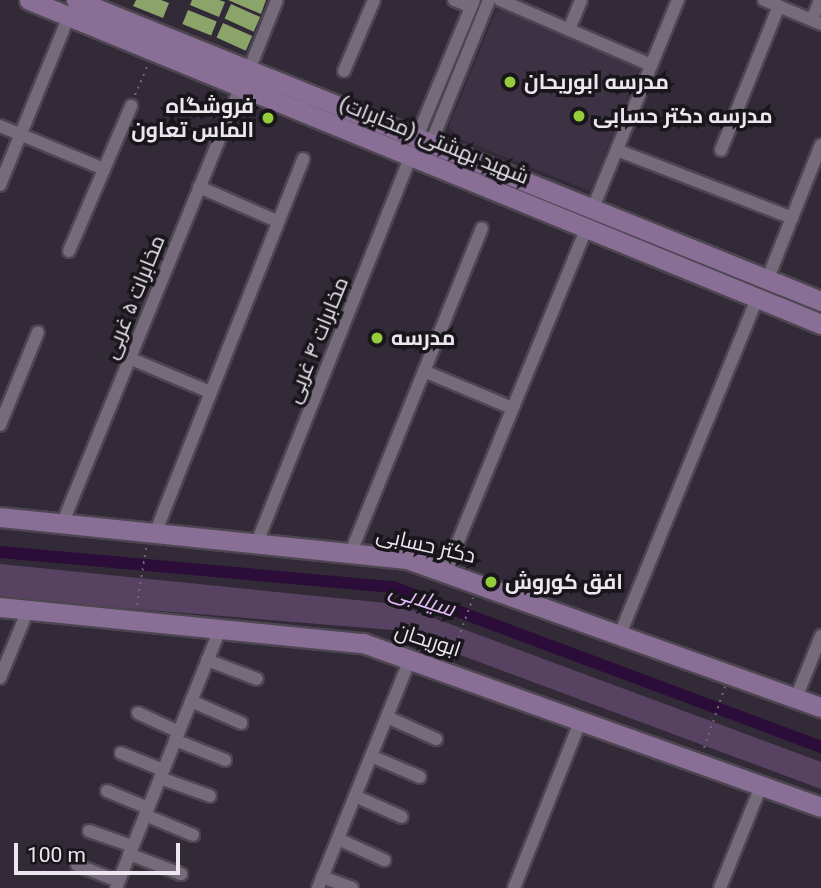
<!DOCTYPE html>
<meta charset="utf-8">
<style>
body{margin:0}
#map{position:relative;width:821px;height:888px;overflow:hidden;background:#332a38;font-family:Roboto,Cairo,sans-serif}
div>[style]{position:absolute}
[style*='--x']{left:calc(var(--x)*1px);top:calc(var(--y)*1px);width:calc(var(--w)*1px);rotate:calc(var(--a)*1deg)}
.built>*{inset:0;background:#3d3144}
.green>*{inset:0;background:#574361}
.canal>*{height:12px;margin:-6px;padding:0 6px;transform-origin:6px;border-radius:6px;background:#2c0c39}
.building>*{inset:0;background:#8aa469;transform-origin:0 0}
.path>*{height:2px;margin-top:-1px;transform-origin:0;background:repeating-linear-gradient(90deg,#716975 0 2px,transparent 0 7px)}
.roads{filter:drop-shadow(2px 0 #4d4651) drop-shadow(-2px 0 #4d4651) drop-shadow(0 2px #4d4651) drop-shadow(0 -2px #4d4651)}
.street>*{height:12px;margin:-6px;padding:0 6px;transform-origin:6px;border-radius:6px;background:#756b7a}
.secondary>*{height:19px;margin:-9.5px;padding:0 9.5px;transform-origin:9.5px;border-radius:9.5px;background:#896e96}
.dots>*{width:19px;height:19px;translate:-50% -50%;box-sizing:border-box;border:4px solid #18151b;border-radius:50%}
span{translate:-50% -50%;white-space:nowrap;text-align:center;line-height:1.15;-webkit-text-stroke:7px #18151b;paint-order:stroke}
.poi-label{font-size:21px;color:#ece7ef;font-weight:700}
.left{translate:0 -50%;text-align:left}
.right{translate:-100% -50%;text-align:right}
.street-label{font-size:21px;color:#ece7ef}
.water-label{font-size:23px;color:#e1b9f6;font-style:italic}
.scale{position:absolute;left:14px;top:843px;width:166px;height:32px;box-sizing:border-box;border:4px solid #ece7ef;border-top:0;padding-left:9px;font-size:21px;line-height:24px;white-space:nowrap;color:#ece7ef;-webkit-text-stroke:5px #18151b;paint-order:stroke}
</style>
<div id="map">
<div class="built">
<div style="clip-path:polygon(503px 9px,639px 69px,590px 191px,455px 137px,449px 126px,495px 13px)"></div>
</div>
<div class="green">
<div style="clip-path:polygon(0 564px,396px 604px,821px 762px,821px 789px,393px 630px,0 598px)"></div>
</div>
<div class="canal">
<div style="--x:0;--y:552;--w:395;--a:5.1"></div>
<div style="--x:393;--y:587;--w:457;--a:20.5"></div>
</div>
<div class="building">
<div style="clip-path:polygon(136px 0,161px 0,169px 3px,163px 18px,133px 6px)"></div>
<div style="clip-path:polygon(192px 0,219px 0,225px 2px,219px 17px,190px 5px)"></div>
<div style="clip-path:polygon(228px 0,266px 0,261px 14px)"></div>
<div style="left:231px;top:4px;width:32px;height:16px;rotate:24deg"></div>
<div style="left:188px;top:10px;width:31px;height:15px;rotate:22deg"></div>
<div style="left:223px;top:23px;width:32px;height:16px;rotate:24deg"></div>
</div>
<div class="path">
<div style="--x:135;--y:95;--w:33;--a:-67"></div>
<div style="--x:137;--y:605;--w:58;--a:-81"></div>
<div style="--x:451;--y:658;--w:64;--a:-69.9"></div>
<div style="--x:704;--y:748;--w:65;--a:-71"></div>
</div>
<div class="roads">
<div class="street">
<div style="--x:454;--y:0;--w:18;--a:22"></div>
<div style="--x:500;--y:0;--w:164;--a:23.3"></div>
<div style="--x:764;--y:0;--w:62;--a:22.8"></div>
<div style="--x:812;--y:20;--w:22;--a:-68"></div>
<div style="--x:569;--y:30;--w:32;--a:-68"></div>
<div style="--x:249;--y:70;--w:75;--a:-68.2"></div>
<div style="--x:344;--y:71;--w:77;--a:-67.1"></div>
<div style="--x:0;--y:126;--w:113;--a:22.5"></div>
<div style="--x:417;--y:137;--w:148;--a:-67.4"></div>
<div style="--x:431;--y:143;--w:154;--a:-67.9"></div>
<div style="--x:617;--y:150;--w:188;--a:21.2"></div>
<div style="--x:721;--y:150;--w:155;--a:-68.1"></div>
<div style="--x:0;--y:185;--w:183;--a:-67.8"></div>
<div style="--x:199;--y:187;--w:85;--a:23.6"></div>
<div style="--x:593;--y:208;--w:225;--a:-67.8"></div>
<div style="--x:69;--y:251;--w:158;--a:-66.8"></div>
<div style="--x:768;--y:278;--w:143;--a:-68.3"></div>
<div style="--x:129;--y:358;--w:88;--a:22.8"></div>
<div style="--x:424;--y:371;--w:95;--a:22.8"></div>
<div style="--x:0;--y:425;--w:100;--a:-67.8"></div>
<div style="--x:63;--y:522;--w:471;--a:-67.8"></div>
<div style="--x:156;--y:531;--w:400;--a:-68.4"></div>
<div style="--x:258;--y:540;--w:414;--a:-68.3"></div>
<div style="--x:351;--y:552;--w:349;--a:-68"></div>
<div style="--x:446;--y:571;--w:372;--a:-67.7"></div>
<div style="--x:621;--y:632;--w:363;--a:-67.8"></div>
<div style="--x:207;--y:660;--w:53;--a:20.8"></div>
<div style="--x:0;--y:678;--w:74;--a:-67.6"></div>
<div style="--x:796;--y:698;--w:67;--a:-68"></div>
<div style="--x:191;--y:701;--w:55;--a:23.7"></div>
<div style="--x:138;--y:713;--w:45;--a:24.9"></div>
<div style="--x:387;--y:717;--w:54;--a:24.2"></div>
<div style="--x:175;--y:740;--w:54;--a:21.8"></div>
<div style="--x:121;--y:753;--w:45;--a:22"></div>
<div style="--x:371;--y:756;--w:53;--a:23.2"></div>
<div style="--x:160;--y:778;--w:53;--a:19.8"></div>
<div style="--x:107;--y:791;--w:44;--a:22.5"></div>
<div style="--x:355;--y:796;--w:51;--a:24.1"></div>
<div style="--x:145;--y:815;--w:52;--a:22.6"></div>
<div style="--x:89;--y:831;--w:46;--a:19.2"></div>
<div style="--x:338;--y:839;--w:51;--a:24.5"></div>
<div style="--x:129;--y:854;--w:56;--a:21"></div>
<div style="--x:77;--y:865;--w:44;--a:21.3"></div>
<div style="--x:322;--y:877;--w:32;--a:20"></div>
<div style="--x:116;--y:888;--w:281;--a:-68.1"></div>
<div style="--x:318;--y:888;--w:249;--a:-68.1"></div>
<div style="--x:514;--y:888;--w:181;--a:-68.3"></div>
<div style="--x:720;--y:888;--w:110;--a:-68.1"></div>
</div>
<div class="secondary">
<div style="--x:29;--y:0;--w:856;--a:22.25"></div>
<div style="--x:76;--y:0;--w:804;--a:22"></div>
<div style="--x:0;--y:517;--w:409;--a:5.9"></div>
<div style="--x:407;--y:559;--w:440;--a:19.7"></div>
<div style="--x:0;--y:607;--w:365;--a:5.7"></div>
<div style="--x:363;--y:643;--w:486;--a:19.7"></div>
</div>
</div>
<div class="dots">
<div style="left:510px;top:82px;background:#95cc3b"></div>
<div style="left:579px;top:116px;background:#95cc3b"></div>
<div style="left:268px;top:118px;background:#95cc3b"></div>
<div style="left:377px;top:338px;background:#95cc3b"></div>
<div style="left:491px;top:582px;background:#95cc3b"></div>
</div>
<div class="poi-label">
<span class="left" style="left:524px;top:82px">مدرسه ابوریحان</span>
<span class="right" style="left:254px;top:118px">فروشگاه<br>الماس تعاون</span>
<span class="left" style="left:593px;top:116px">مدرسه دکتر حسابی</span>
<span class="left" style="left:391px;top:338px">مدرسه</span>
<span class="left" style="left:505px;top:582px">افق کوروش</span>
</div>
<div class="street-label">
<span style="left:434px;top:140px;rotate:22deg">شهید بهشتی (مخابرات)</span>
<span style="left:134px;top:297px;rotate:-68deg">مخابرات ۵ غربی</span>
<span style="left:317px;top:340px;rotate:-68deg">مخابرات ۴ غربی</span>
<span style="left:426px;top:545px;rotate:13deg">دکتر حسابی</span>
<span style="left:428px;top:640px;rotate:18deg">ابوریحان</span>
</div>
<div class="water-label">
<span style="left:422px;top:600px;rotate:18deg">سیلابی</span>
</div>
<div class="scale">100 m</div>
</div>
